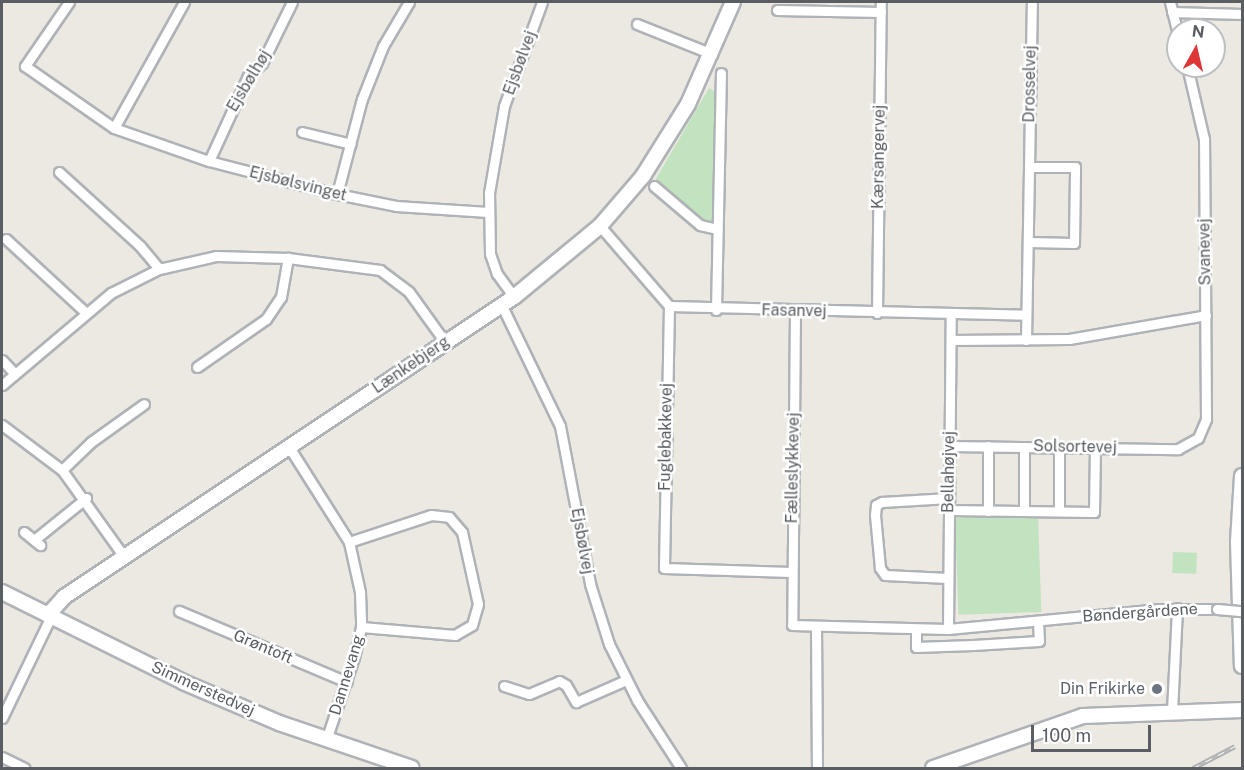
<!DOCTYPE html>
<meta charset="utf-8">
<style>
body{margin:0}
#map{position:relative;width:1244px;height:770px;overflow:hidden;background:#ece9e2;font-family:"Public Sans",sans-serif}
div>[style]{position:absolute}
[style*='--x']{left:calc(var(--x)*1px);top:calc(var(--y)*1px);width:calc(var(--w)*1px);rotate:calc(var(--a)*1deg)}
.green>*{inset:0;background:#c2e3bf;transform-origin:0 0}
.roads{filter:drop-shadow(2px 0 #afb3b7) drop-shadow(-2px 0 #afb3b7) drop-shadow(0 2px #afb3b7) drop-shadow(0 -2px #afb3b7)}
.street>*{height:9px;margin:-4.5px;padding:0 4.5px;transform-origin:4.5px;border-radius:4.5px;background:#fff}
.secondary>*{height:14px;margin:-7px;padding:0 7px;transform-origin:7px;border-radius:7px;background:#fff}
.rail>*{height:4.5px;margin-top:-2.25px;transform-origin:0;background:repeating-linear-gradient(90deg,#fff 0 7px,#b0b1b2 0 14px);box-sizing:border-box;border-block:2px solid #b0b1b2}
.bridges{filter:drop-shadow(2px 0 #afb3b7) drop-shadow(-2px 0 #afb3b7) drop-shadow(0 2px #afb3b7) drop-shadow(0 -2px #afb3b7)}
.street-bridge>*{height:9px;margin:-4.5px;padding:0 4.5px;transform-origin:4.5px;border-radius:4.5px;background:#fff}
.dots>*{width:16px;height:16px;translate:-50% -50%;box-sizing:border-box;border:3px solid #fff;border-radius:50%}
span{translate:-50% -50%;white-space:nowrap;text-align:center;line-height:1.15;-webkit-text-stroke:5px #fff;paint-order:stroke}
.street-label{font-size:16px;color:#5a5e62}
.worship-label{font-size:16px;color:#5b616d}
.right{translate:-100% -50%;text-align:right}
.frame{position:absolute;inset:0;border:3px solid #5a5e62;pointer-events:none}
.north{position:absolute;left:1166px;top:18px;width:60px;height:60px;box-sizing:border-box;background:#fff;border:2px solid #bdbfc0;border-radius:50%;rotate:8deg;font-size:16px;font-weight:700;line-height:24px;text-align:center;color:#5a5e62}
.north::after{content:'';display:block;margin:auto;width:21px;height:27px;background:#de3636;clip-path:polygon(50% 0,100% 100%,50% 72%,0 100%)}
.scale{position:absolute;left:1031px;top:725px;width:120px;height:27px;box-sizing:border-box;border:3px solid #5a5e62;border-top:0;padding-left:8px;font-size:18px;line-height:21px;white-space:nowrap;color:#5a5e62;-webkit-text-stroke:4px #fff;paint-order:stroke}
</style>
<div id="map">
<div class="green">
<div style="clip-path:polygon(709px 88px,717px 93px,715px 222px,710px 223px,701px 222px,654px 182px)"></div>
<div style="left:1038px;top:515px;width:97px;height:83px;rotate:88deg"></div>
<div style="left:1173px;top:552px;width:24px;height:21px;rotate:2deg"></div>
</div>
<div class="roads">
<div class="street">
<div style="--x:69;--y:2;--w:78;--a:124.5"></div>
<div style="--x:25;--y:66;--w:108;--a:34.9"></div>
<div style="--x:114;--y:128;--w:101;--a:19.2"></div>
<div style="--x:209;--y:161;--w:132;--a:14.5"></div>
<div style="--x:337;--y:194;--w:60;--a:11.5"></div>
<div style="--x:396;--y:206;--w:92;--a:3.7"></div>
<div style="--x:1170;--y:2;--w:33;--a:76"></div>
<div style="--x:777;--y:10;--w:104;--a:1.1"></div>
<div style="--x:1172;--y:12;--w:70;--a:1.6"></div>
<div style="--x:637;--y:24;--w:81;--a:21.8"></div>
<div style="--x:114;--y:128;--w:144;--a:-60.9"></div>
<div style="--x:302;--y:132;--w:50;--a:13.8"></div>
<div style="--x:209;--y:161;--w:94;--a:-65.4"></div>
<div style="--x:248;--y:76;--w:19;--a:-43"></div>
<div style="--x:262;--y:63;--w:68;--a:-63.8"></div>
<div style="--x:59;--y:172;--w:110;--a:42.4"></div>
<div style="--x:140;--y:246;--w:30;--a:50"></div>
<div style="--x:654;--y:186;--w:60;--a:40.3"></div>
<div style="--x:700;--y:225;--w:18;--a:13"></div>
<div style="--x:337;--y:194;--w:98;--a:-75.3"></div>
<div style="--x:362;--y:99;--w:57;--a:-68.4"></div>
<div style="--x:383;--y:46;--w:51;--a:-59.4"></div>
<div style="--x:600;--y:226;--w:106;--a:49.2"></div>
<div style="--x:669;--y:306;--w:357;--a:1.4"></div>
<div style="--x:6;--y:239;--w:108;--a:42.7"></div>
<div style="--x:1028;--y:242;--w:46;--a:1.2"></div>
<div style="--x:1074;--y:243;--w:76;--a:-89.2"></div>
<div style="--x:1075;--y:167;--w:46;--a:180"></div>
<div style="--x:514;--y:297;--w:29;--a:-126"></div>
<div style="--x:497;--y:274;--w:21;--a:-109"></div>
<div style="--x:490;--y:254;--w:61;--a:-90.9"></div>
<div style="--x:489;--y:193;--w:88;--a:-80.2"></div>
<div style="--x:504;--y:106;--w:111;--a:-69.9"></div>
<div style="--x:502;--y:306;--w:133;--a:64.2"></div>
<div style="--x:560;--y:426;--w:161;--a:79.2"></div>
<div style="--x:590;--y:584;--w:63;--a:72.4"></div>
<div style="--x:609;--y:644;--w:63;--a:63.4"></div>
<div style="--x:637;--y:700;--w:81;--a:57.1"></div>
<div style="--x:669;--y:306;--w:262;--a:91.1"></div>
<div style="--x:664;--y:568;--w:127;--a:1.8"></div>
<div style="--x:716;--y:310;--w:237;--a:-88.8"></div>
<div style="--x:795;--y:311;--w:314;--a:90.5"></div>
<div style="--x:792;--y:625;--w:156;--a:1.5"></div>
<div style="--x:948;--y:629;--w:211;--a:-5.4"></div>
<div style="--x:1158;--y:609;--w:59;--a:0"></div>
<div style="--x:877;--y:313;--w:311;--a:-89.3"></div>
<div style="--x:951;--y:340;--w:118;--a:-0.5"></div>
<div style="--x:1069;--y:339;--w:139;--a:-9.9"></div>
<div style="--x:1026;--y:340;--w:338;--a:-89"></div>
<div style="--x:2;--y:360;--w:18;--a:47"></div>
<div style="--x:197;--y:367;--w:84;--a:-34.8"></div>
<div style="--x:266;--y:319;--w:27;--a:-56"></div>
<div style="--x:281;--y:297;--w:40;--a:-80"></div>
<div style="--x:2;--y:385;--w:143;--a:-40.2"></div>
<div style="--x:111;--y:293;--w:54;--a:-26.6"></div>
<div style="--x:159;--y:269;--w:58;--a:-12.8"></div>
<div style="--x:216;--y:256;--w:72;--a:1.6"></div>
<div style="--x:288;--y:258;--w:93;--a:7.4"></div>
<div style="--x:380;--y:270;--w:36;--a:37"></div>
<div style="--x:409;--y:292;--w:62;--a:54.2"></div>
<div style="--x:2;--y:425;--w:75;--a:36.9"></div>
<div style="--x:62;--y:470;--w:108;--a:54.4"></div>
<div style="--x:950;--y:446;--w:228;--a:0.8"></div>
<div style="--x:1178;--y:449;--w:23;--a:-29"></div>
<div style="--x:1198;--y:438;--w:21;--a:-67"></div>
<div style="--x:1206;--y:419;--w:280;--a:-90.4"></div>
<div style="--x:1204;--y:139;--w:75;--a:-103.1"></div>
<div style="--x:289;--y:447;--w:112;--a:57.7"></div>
<div style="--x:349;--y:542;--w:51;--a:77.6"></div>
<div style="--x:360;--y:592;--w:35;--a:88"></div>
<div style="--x:361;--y:627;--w:31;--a:103"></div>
<div style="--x:354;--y:657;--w:88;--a:108.6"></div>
<div style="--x:62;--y:470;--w:40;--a:-44"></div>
<div style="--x:91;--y:442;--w:65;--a:-35.6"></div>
<div style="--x:949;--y:510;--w:145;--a:0.8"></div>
<div style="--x:1094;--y:512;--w:64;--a:-89.1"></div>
<div style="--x:988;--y:511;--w:65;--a:-90"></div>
<div style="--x:1024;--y:511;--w:64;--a:-90"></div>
<div style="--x:1059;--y:511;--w:64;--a:-90"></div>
<div style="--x:24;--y:532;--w:21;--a:39"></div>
<div style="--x:34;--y:540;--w:67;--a:-38.9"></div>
<div style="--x:349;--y:542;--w:86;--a:-18.2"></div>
<div style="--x:431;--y:515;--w:18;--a:6"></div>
<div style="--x:449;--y:517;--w:20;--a:49"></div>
<div style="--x:462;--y:532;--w:74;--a:77.5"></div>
<div style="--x:478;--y:604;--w:22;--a:106"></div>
<div style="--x:472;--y:625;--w:20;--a:150"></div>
<div style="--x:455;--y:635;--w:94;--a:-175.1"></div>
<div style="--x:948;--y:578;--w:63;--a:-177.3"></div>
<div style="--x:885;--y:575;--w:9;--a:-126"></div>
<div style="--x:880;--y:568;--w:53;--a:-95.4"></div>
<div style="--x:875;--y:515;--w:10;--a:-84"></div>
<div style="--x:876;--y:505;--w:7;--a:-27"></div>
<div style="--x:882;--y:502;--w:67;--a:-3.4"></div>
<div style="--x:179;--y:611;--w:182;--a:22.9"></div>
<div style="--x:816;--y:627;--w:141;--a:89.6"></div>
<div style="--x:916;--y:629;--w:18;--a:90"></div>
<div style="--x:916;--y:647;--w:57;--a:-2"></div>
<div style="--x:973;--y:645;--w:66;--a:-3.5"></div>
<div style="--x:1039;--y:641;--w:20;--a:-93"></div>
<div style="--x:948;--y:629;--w:314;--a:-89.5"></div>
<div style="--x:504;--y:686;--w:26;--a:18"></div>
<div style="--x:529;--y:694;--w:33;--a:-23"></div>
<div style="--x:559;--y:681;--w:8;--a:30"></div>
<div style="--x:566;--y:685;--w:20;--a:60"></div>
<div style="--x:576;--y:702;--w:55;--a:-23.7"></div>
<div style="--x:1172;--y:711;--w:103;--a:-87.2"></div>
<div style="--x:2;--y:718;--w:113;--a:-64.3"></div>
<div style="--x:2;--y:757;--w:25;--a:26"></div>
</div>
<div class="secondary">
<div style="--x:1242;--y:476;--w:66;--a:93.5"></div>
<div style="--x:1238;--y:542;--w:124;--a:88.2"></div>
<div style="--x:2;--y:592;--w:202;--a:26.4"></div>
<div style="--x:183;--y:682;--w:104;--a:23.1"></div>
<div style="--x:279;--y:723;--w:140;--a:18.7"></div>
<div style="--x:48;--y:615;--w:24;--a:-48"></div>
<div style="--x:64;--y:597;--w:541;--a:-33.69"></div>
<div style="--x:514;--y:297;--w:112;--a:-39.5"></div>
<div style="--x:600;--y:226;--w:66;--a:-49.3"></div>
<div style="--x:643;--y:176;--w:85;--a:-58"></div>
<div style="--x:688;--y:104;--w:111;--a:-66.2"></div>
<div style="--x:933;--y:768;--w:159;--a:-19.1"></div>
<div style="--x:1083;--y:716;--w:159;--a:-2.2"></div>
</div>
</div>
<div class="rail">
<div style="--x:1193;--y:768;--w:47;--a:-27.6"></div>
</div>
<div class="bridges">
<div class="street-bridge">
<div style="--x:1217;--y:609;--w:25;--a:5"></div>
</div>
</div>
<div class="dots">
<div style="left:1157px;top:689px;background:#6b7280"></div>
</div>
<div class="street-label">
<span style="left:520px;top:63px;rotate:-70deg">Ejsbølvej</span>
<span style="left:249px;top:81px;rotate:-59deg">Ejsbølhøj</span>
<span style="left:1030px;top:84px;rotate:-89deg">Drosselvej</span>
<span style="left:879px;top:157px;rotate:-89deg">Kærsangervej</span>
<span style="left:298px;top:184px;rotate:14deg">Ejsbølsvinget</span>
<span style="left:1205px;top:252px;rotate:-91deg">Svanevej</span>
<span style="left:794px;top:311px;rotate:1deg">Fasanvej</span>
<span style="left:411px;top:365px;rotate:-34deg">Lænkebjerg</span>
<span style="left:666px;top:437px;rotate:-89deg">Fuglebakkevej</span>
<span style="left:1075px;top:447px;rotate:1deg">Solsortevej</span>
<span style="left:793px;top:468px;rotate:-89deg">Fælleslykkevej</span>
<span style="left:949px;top:472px;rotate:-89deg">Bellahøjvej</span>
<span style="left:582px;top:541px;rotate:80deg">Ejsbølvej</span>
<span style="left:1140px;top:613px;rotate:-4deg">Bøndergårdene</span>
<span style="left:263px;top:647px;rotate:23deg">Grøntoft</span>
<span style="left:347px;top:675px;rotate:-73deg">Dannevang</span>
<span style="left:203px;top:689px;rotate:24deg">Simmerstedvej</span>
</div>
<div class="worship-label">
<span class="right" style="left:1145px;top:689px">Din Frikirke</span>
</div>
<div class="frame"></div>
<div class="north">N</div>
<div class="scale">100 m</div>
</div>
